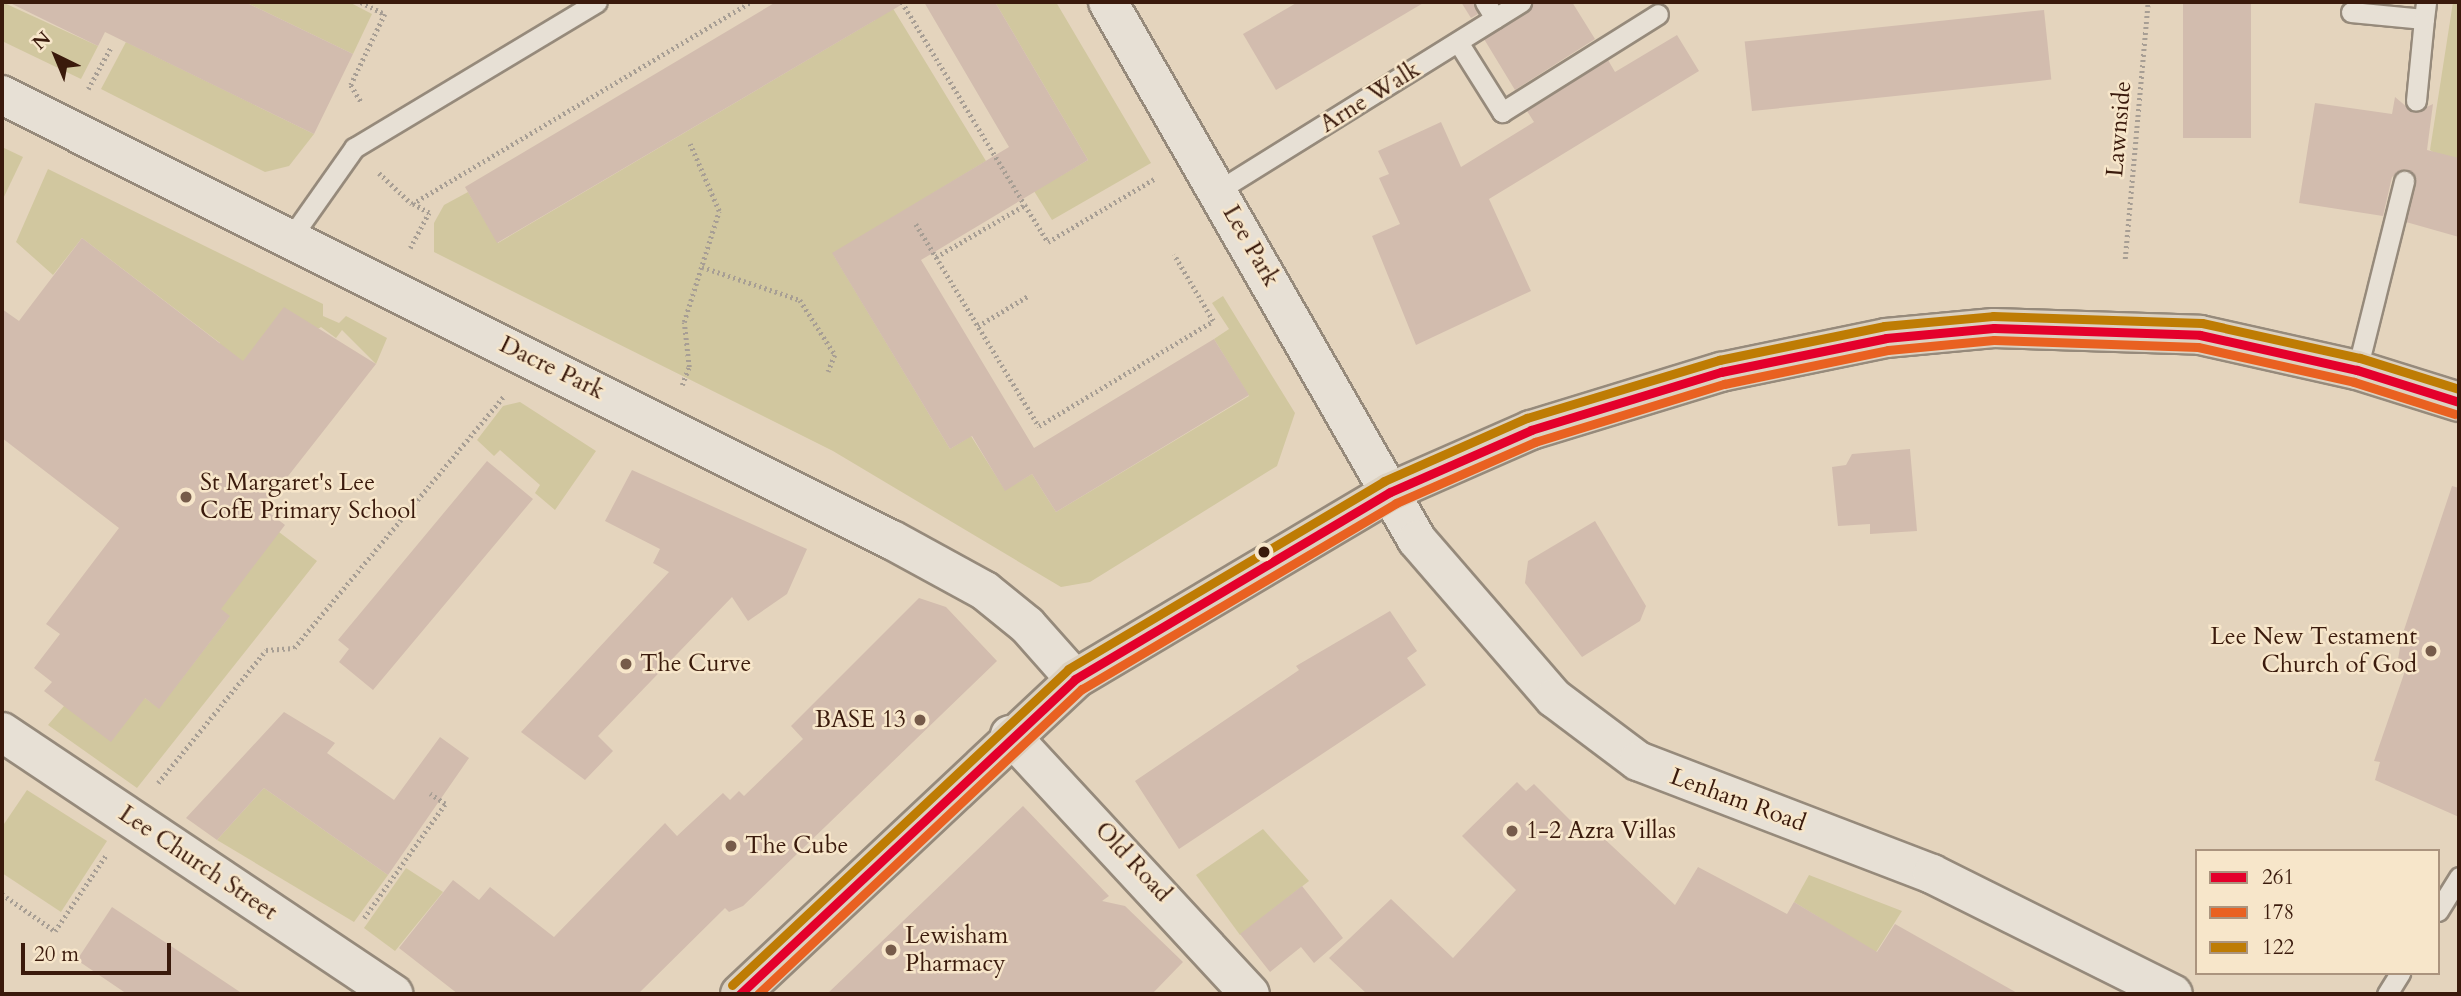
<!DOCTYPE html>
<style>
body{margin:0}
#map{position:relative;width:2461px;height:996px;overflow:hidden;background:#e4d4bd;font-family:Cardo,serif}
div>[style]{position:absolute}
[style*='--x']{left:calc(var(--x)*1px);top:calc(var(--y)*1px);width:calc(var(--w)*1px);rotate:calc(var(--a)*1deg)}
.green>*{inset:0;background:#d1c79f}
.building>*{inset:0;background:#d2bcae;transform-origin:0 0}
.path>*{height:4.5px;margin-top:-2.25px;transform-origin:0;background:repeating-linear-gradient(90deg,#a79e94 0 2px,transparent 0 5.5px)}
.roads{filter:drop-shadow(2px 0 #968a7b) drop-shadow(-2px 0 #968a7b) drop-shadow(0 2px #968a7b) drop-shadow(0 -2px #968a7b)}
.service>*{height:19px;margin:-9.5px;padding:0 9.5px;transform-origin:9.5px;border-radius:9.5px;background:#e7e0d5}
.minor>*{height:38px;margin:-19px;padding:0 19px;transform-origin:19px;border-radius:19px;background:#e7e0d5}
.trunk>*{height:38px;margin:-19px;padding:0 19px;transform-origin:19px;border-radius:19px;background:#dcd1c0}
.bus-1>*{height:9px;margin:-4.5px;padding:0 4.5px;transform-origin:4.5px;border-radius:4.5px;background:#e4002b}
.bus-2>*{height:9px;margin:-4.5px;padding:0 4.5px;transform-origin:4.5px;border-radius:4.5px;background:#e96121}
.bus-3>*{height:9px;margin:-4.5px;padding:0 4.5px;transform-origin:4.5px;border-radius:4.5px;background:#be7c04}
.dots>*{width:19px;height:19px;translate:-50% -50%;box-sizing:border-box;border:4px solid #f7e6ca;border-radius:50%}
span{translate:-50% -50%;white-space:nowrap;text-align:center;line-height:1.15;-webkit-text-stroke:5px #f7e6ca;paint-order:stroke}
.street-label{font-size:24px;color:#3a1a0c}
.poi-label{font-size:24px;color:#3a1a0c}
.left{translate:0 -50%;text-align:left}
.right{translate:-100% -50%;text-align:right}
.frame{position:absolute;inset:0;border:4px solid #3a1a0c;pointer-events:none}
.legend{position:absolute;left:2195px;top:849px;width:245px;height:126px;box-sizing:border-box;background:#f7e6ca;border:2px solid #ab947e;margin:0;padding:9px 12px;list-style:none;font-size:21px;color:#3a1a0c}
.legend li{display:flex;align-items:center;gap:14px;height:35px}
.legend b{width:35px;border:2px solid #ab947e}
.north{position:absolute;left:21px;top:21px;width:70px;height:70px;-webkit-text-stroke:5px #f7e6ca;paint-order:stroke;rotate:317deg;font-size:19px;font-weight:700;line-height:28px;text-align:center;color:#3a1a0c}
.north::after{content:'';display:block;margin:auto;width:24px;height:32px;background:#3a1a0c;clip-path:polygon(50% 0,100% 100%,50% 72%,0 100%)}
.scale{position:absolute;left:21px;top:943px;width:150px;height:32px;box-sizing:border-box;border:4px solid #3a1a0c;border-top:0;padding-left:9px;font-size:21px;line-height:24px;white-space:nowrap;color:#3a1a0c;-webkit-text-stroke:5px #f7e6ca;paint-order:stroke}
</style>
<div id="map">
<div class="green">
<div style="clip-path:polygon(2px 2px,98px 46px,81px 79px,2px 41px)"></div>
<div style="clip-path:polygon(245px 2px,349px 2px,372px 14px,353px 54px)"></div>
<div style="clip-path:polygon(865px 2px,889px 2px,986px 161px,833px 254px,950px 449px,971px 436px,1005px 490px,1032px 474px,1056px 512px,1249px 396px,1214px 339px,1229px 329px,1212px 303px,1223px 296px,1295px 413px,1277px 466px,1090px 582px,1061px 587px,833px 451px,434px 252px,434px 223px,444px 205px,468px 192px,498px 243px,875px 20px)"></div>
<div style="clip-path:polygon(995px 2px,1056px 2px,1151px 163px,1052px 220px,1034px 191px,1088px 160px)"></div>
<div style="clip-path:polygon(2453px 2px,2459px 2px,2459px 169px,2430px 150px)"></div>
<div style="clip-path:polygon(126px 42px,314px 134px,289px 166px,265px 172px,101px 89px)"></div>
<div style="clip-path:polygon(2px 147px,23px 157px,2px 201px)"></div>
<div style="clip-path:polygon(48px 169px,323px 304px,323px 316px,339px 323px,346px 316px,387px 338px,376px 364px,342px 330px,336px 338px,321px 327px,224px 386px,220px 343px,82px 238px,53px 275px,16px 242px)"></div>
<div style="clip-path:polygon(520px 402px,596px 451px,555px 510px,535px 493px,540px 485px,500px 450px,494px 456px,477px 440px,503px 406px)"></div>
<div style="clip-path:polygon(279px 532px,317px 561px,137px 788px,48px 725px,64px 706px,145px 698px,159px 708px,229px 617px,212px 602px)"></div>
<div style="clip-path:polygon(264px 788px,388px 875px,354px 922px,217px 840px)"></div>
<div style="clip-path:polygon(27px 790px,107px 841px,61px 912px,2px 873px,2px 827px)"></div>
<div style="clip-path:polygon(1263px 829px,1309px 881px,1240px 935px,1196px 875px)"></div>
<div style="clip-path:polygon(406px 868px,443px 892px,395px 951px,364px 928px)"></div>
<div style="clip-path:polygon(1809px 875px,1902px 911px,1866px 968px,1820px 918px,1794px 902px)"></div>
</div>
<div class="building">
<div style="clip-path:polygon(8px 2px,245px 2px,353px 54px,314px 134px,105px 32px,98px 46px)"></div>
<div style="clip-path:polygon(776px 2px,906px 2px,497px 243px,465px 187px)"></div>
<div style="clip-path:polygon(924px 2px,995px 2px,1088px 160px,921px 260px,1034px 448px,1214px 339px,1249px 395px,1056px 512px,1032px 474px,1005px 491px,972px 436px,950px 449px,832px 253px,1009px 147px)"></div>
<div style="clip-path:polygon(1298px 2px,1425px 2px,1276px 90px,1243px 34px)"></div>
<div style="clip-path:polygon(1461px 2px,1473px 2px,1478px 14px,1471px 18px)"></div>
<div style="clip-path:polygon(1533px 2px,1572px 2px,1595px 39px,1515px 90px,1484px 39px,1527px 12px)"></div>
<div style="left:2183px;top:2px;width:68px;height:136px"></div>
<div style="left:2044px;top:10px;width:70px;height:301px;rotate:84deg"></div>
<div style="clip-path:polygon(1677px 35px,1699px 71px,1489px 199px,1531px 291px,1416px 345px,1372px 236px,1400px 224px,1379px 178px,1389px 174px,1378px 151px,1441px 122px,1461px 167px,1534px 122px,1527px 111px,1608px 60px,1615px 72px)"></div>
<div style="clip-path:polygon(2395px 97px,2414px 113px,2433px 104px,2427px 150px,2459px 158px,2459px 237px,2406px 222px,2416px 183px,2406px 169px,2392px 177px,2383px 216px,2299px 203px,2315px 103px,2392px 114px)"></div>
<div style="clip-path:polygon(82px 238px,243px 361px,284px 307px,376px 364px,263px 508px,285px 525px,221px 609px,230px 616px,159px 709px,145px 698px,111px 742px,44px 691px,52px 682px,34px 668px,60px 634px,46px 624px,119px 528px,2px 438px,2px 309px,19px 321px)"></div>
<div style="clip-path:polygon(1910px 449px,1917px 531px,1870px 534px,1870px 524px,1838px 526px,1832px 467px,1846px 465px,1852px 454px)"></div>
<div style="clip-path:polygon(487px 461px,533px 499px,373px 690px,339px 662px,349px 649px,338px 640px)"></div>
<div style="clip-path:polygon(632px 470px,807px 549px,787px 594px,748px 621px,732px 597px,598px 736px,613px 751px,585px 780px,521px 732px,669px 572px,653px 563px,660px 549px,605px 521px)"></div>
<div style="clip-path:polygon(2452px 486px,2459px 488px,2459px 817px,2375px 780px,2380px 762px,2374px 761px,2406px 668px,2397px 665px,2402px 636px)"></div>
<div style="clip-path:polygon(1595px 521px,1646px 606px,1640px 621px,1582px 657px,1525px 583px,1528px 561px)"></div>
<div style="clip-path:polygon(919px 598px,946px 607px,997px 661px,743px 906px,729px 912px,725px 908px,638px 994px,458px 994px,399px 948px,453px 880px,479px 900px,490px 887px,554px 937px,665px 823px,677px 836px,723px 793px,730px 800px,739px 791px,744px 796px,803px 739px,791px 726px)"></div>
<div style="clip-path:polygon(1390px 611px,1417px 651px,1407px 658px,1426px 685px,1179px 849px,1135px 781px,1299px 670px,1296px 666px)"></div>
<div style="clip-path:polygon(284px 712px,335px 743px,327px 753px,394px 800px,440px 737px,469px 758px,388px 875px,264px 788px,217px 840px,186px 818px)"></div>
<div style="clip-path:polygon(1517px 782px,1526px 791px,1534px 784px,1589px 839px,1596px 831px,1675px 905px,1698px 867px,1787px 914px,1794px 902px,1877px 952px,1895px 924px,2019px 994px,1367px 994px,1329px 958px,1391px 899px,1453px 958px,1516px 890px,1462px 836px)"></div>
<div style="clip-path:polygon(1023px 806px,1109px 896px,1102px 901px,1125px 906px,1183px 962px,1152px 994px,827px 994px)"></div>
<div style="clip-path:polygon(1302px 886px,1343px 938px,1314px 963px,1301px 947px,1270px 972px,1240px 934px)"></div>
<div style="clip-path:polygon(112px 907px,186px 956px,243px 994px,127px 994px,77px 960px)"></div>
</div>
<div class="path">
<div style="--x:361;--y:2;--w:27;--a:27"></div>
<div style="--x:385;--y:14;--w:79;--a:115.6"></div>
<div style="--x:351;--y:85;--w:21;--a:59"></div>
<div style="--x:902;--y:2;--w:237;--a:58.8"></div>
<div style="--x:88;--y:89;--w:48;--a:-61.3"></div>
<div style="--x:379;--y:173;--w:45;--a:43.2"></div>
<div style="--x:412;--y:204;--w:395;--a:-30.8"></div>
<div style="--x:916;--y:224;--w:237;--a:58.7"></div>
<div style="--x:1039;--y:426;--w:203;--a:-31.1"></div>
<div style="--x:1213;--y:321;--w:77;--a:-120.6"></div>
<div style="--x:410;--y:248;--w:40;--a:-62"></div>
<div style="--x:429;--y:213;--w:18;--a:-151"></div>
<div style="--x:936;--y:257;--w:103;--a:-30.3"></div>
<div style="--x:1025;--y:205;--w:44;--a:58.1"></div>
<div style="--x:1048;--y:242;--w:126;--a:-30.7"></div>
<div style="--x:2125;--y:259;--w:258;--a:-84.9"></div>
<div style="--x:702;--y:267;--w:103;--a:18.6"></div>
<div style="--x:800;--y:300;--w:65;--a:57.5"></div>
<div style="--x:835;--y:355;--w:18;--a:112"></div>
<div style="--x:978;--y:326;--w:58;--a:-31"></div>
<div style="--x:682;--y:385;--w:19;--a:-69"></div>
<div style="--x:689;--y:367;--w:45;--a:-96.3"></div>
<div style="--x:684;--y:322;--w:116;--a:-72.5"></div>
<div style="--x:719;--y:211;--w:73;--a:-113.4"></div>
<div style="--x:158;--y:783;--w:171;--a:-50.9"></div>
<div style="--x:266;--y:650;--w:28;--a:-4"></div>
<div style="--x:294;--y:648;--w:328;--a:-50.2"></div>
<div style="--x:2;--y:894;--w:65;--a:34.9"></div>
<div style="--x:55;--y:931;--w:92;--a:-56.1"></div>
<div style="--x:364;--y:918;--w:140;--a:-54.6"></div>
<div style="--x:445;--y:804;--w:18;--a:-146"></div>
</div>
<div class="roads">
<div class="service">
<div style="--x:1485;--y:2;--w:19;--a:58"></div>
<div style="--x:2351;--y:12;--w:73;--a:5.5"></div>
<div style="--x:2424;--y:19;--w:82;--a:95.6"></div>
<div style="--x:2424;--y:19;--w:17;--a:-83"></div>
<div style="--x:1458;--y:42;--w:83;--a:57.8"></div>
<div style="--x:1502;--y:112;--w:184;--a:-32.1"></div>
<div style="--x:1219;--y:190;--w:356;--a:-31.9"></div>
<div style="--x:292;--y:236;--w:108;--a:-54.8"></div>
<div style="--x:354;--y:148;--w:283;--a:-31"></div>
<div style="--x:2357;--y:370;--w:195;--a:-76"></div>
<div style="--x:2438;--y:911;--w:40;--a:-58"></div>
<div style="--x:2387;--y:994;--w:25;--a:-58"></div>
</div>
<div class="minor">
<div style="--x:1108;--y:2;--w:620;--a:60.13"></div>
<div style="--x:1417;--y:540;--w:209;--a:49.1"></div>
<div style="--x:1554;--y:698;--w:105;--a:36.9"></div>
<div style="--x:1638;--y:761;--w:315;--a:21"></div>
<div style="--x:1932;--y:874;--w:269;--a:26.5"></div>
<div style="--x:2;--y:95;--w:995;--a:26.57"></div>
<div style="--x:892;--y:540;--w:106;--a:28.7"></div>
<div style="--x:985;--y:591;--w:54;--a:39"></div>
<div style="--x:1027;--y:625;--w:72;--a:48.4"></div>
<div style="--x:2;--y:732;--w:471;--a:33.8"></div>
<div style="--x:1010;--y:735;--w:353;--a:47.2"></div>
</div>
<div class="trunk">
<div style="--x:740;--y:994;--w:460;--a:-43.2"></div>
<div style="--x:1075;--y:679;--w:366;--a:-30.7"></div>
<div style="--x:1390;--y:492;--w:154;--a:-23.7"></div>
<div style="--x:1531;--y:430;--w:199;--a:-17"></div>
<div style="--x:1721;--y:372;--w:168;--a:-11.6"></div>
<div style="--x:1886;--y:338;--w:108;--a:-5.3"></div>
<div style="--x:1994;--y:328;--w:206;--a:1.9"></div>
<div style="--x:2200;--y:335;--w:161;--a:12.6"></div>
<div style="--x:2357;--y:370;--w:107;--a:17.4"></div>
</div>
</div>
<div class="bus-1">
<div style="--x:740;--y:994;--w:460;--a:-43.2"></div>
<div style="--x:1075;--y:679;--w:366;--a:-30.7"></div>
<div style="--x:1390;--y:492;--w:154;--a:-23.7"></div>
<div style="--x:1531;--y:430;--w:199;--a:-17"></div>
<div style="--x:1721;--y:372;--w:168;--a:-11.6"></div>
<div style="--x:1886;--y:338;--w:108;--a:-5.3"></div>
<div style="--x:1994;--y:328;--w:206;--a:1.9"></div>
<div style="--x:2200;--y:335;--w:161;--a:12.6"></div>
<div style="--x:2357;--y:370;--w:107;--a:17.4"></div>
</div>
<div class="bus-2">
<div style="--x:758;--y:994;--w:445;--a:-43.3"></div>
<div style="--x:1082;--y:689;--w:365;--a:-30.6"></div>
<div style="--x:1396;--y:503;--w:152;--a:-23.7"></div>
<div style="--x:1535;--y:442;--w:198;--a:-17.1"></div>
<div style="--x:1724;--y:384;--w:167;--a:-11.7"></div>
<div style="--x:1888;--y:350;--w:106;--a:-5.4"></div>
<div style="--x:1994;--y:340;--w:204;--a:2"></div>
<div style="--x:2198;--y:347;--w:160;--a:12.6"></div>
<div style="--x:2354;--y:382;--w:106;--a:17.6"></div>
</div>
<div class="bus-3">
<div style="--x:732;--y:985;--w:461;--a:-43.2"></div>
<div style="--x:1068;--y:669;--w:368;--a:-30.7"></div>
<div style="--x:1384;--y:481;--w:156;--a:-23.8"></div>
<div style="--x:1527;--y:418;--w:201;--a:-16.8"></div>
<div style="--x:1719;--y:360;--w:168;--a:-11.6"></div>
<div style="--x:1884;--y:326;--w:109;--a:-5.2"></div>
<div style="--x:1993;--y:316;--w:209;--a:1.9"></div>
<div style="--x:2202;--y:323;--w:162;--a:12.5"></div>
<div style="--x:2360;--y:358;--w:104;--a:17.4"></div>
</div>
<div class="dots">
<div style="left:186px;top:497px;background:#765b4a"></div>
<div style="left:1264px;top:552px;background:#3a1a0c"></div>
<div style="left:2431px;top:651px;background:#765b4a"></div>
<div style="left:626px;top:664px;background:#765b4a"></div>
<div style="left:920px;top:720px;background:#765b4a"></div>
<div style="left:1512px;top:831px;background:#765b4a"></div>
<div style="left:731px;top:846px;background:#765b4a"></div>
<div style="left:891px;top:950px;background:#765b4a"></div>
</div>
<div class="street-label">
<span style="left:1370px;top:97px;rotate:-32deg">Arne Walk</span>
<span style="left:2119px;top:129px;rotate:-85deg">Lawnside</span>
<span style="left:1251px;top:246px;rotate:60deg">Lee Park</span>
<span style="left:552px;top:368px;rotate:26deg">Dacre Park</span>
<span style="left:1738px;top:800px;rotate:20deg">Lenham Road</span>
<span style="left:1133px;top:862px;rotate:47deg">Old Road</span>
<span style="left:198px;top:863px;rotate:34deg">Lee Church Street</span>
</div>
<div class="poi-label">
<span class="left" style="left:200px;top:497px">St Margaret's Lee<br>CofE Primary School</span>
<span class="right" style="left:2417px;top:651px">Lee New Testament<br>Church of God</span>
<span class="left" style="left:640px;top:664px">The Curve</span>
<span class="right" style="left:906px;top:720px">BASE 13</span>
<span class="left" style="left:1526px;top:831px">1-2 Azra Villas</span>
<span class="left" style="left:745px;top:846px">The Cube</span>
<span class="left" style="left:905px;top:950px">Lewisham<br>Pharmacy</span>
</div>
<div class="frame"></div>
<ul class="legend">
<li><b style="height:9px;background:#e4002b"></b>261</li>
<li><b style="height:9px;background:#e96121"></b>178</li>
<li><b style="height:9px;background:#be7c04"></b>122</li>
</ul>
<div class="north">N</div>
<div class="scale">20 m</div>
</div>
